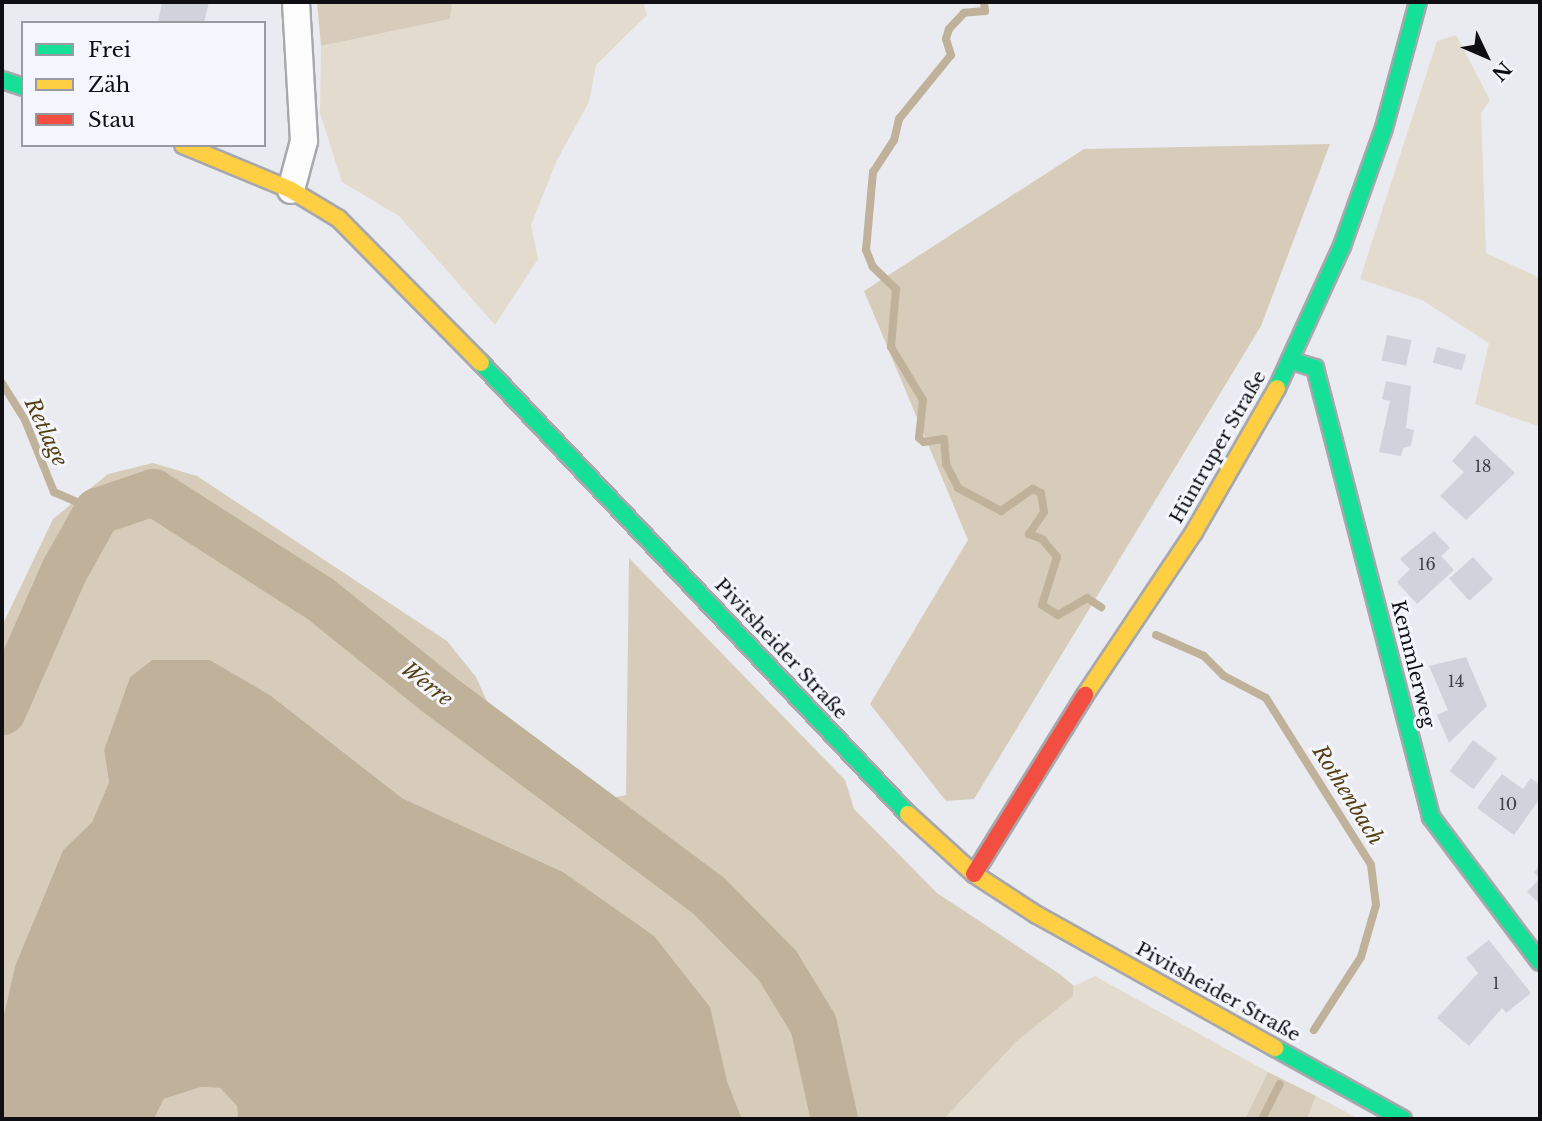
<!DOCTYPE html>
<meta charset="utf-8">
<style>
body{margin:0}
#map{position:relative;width:1542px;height:1121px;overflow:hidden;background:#eaebf0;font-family:"Libre Baskerville",serif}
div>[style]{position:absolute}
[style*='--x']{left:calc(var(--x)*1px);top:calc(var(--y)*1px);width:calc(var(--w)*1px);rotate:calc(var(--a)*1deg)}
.green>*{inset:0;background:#e3dbce}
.forest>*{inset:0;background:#d6ccb9}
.water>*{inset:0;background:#c0b29a}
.stream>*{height:8px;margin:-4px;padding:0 4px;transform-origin:4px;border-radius:4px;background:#c0b29a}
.river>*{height:47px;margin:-23.5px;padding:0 23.5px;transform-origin:23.5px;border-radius:23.5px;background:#c0b29a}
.building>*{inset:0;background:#d0d2dc;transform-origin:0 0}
.roads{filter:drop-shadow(2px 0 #a7a8ac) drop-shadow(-2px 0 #a7a8ac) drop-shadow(0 2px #a7a8ac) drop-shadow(0 -2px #a7a8ac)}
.street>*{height:26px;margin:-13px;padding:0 13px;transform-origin:13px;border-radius:13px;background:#fcfcfd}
.fast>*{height:16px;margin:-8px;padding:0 8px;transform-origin:8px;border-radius:8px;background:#16e098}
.slow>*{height:16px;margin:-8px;padding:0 8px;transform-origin:8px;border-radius:8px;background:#ffcf43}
.jam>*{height:16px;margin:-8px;padding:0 8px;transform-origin:8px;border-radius:8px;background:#f24e42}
span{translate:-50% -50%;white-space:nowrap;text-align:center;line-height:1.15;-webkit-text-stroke:6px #f4f6fd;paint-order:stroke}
.number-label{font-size:16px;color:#414247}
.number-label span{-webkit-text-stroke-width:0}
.street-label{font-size:19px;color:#0f0f13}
.water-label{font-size:21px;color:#564011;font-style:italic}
.frame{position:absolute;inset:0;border:4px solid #0f0f13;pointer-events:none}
.legend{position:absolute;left:21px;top:21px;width:245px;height:126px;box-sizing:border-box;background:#f4f6fd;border:2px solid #989a9f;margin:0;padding:9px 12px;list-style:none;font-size:21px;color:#0f0f13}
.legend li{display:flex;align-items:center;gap:14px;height:35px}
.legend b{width:35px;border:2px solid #989a9f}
.north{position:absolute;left:1451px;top:21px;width:70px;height:70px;-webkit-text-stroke:5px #f4f6fd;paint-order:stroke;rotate:134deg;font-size:19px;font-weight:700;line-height:28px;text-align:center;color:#0f0f13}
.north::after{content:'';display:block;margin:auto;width:24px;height:32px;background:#0f0f13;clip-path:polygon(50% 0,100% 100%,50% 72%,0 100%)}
</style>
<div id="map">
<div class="green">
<div style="clip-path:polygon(452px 2px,643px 2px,647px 15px,596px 65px,589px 102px,557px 160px,531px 225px,538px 259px,495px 325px,399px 216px,342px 182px,320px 113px,321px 46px,450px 19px)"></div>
<div style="clip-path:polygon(1456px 35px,1490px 100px,1481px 113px,1486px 253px,1540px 278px,1540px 427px,1475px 404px,1489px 343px,1422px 300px,1360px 279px,1437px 41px)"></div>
<div style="clip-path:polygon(1095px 976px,1268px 1072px,1245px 1119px,944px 1119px,1017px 1041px,1073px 996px,1074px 986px)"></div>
<div style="clip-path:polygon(1316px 1096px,1359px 1119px,1307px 1119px)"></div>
</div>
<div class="forest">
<div style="clip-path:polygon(317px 2px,452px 2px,450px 19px,321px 46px)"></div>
<div style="clip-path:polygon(1330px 144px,1261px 326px,974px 799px,946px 801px,870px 704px,968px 540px,864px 291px,1084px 149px)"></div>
<div style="clip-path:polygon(153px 463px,197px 476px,447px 641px,476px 677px,490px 708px,514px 731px,612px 798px,626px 795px,629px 558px,845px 780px,854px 809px,937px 893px,1061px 975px,1074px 986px,1073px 996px,1017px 1041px,944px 1119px,742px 1119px,727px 1081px,563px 872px,402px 798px,270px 695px,210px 660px,152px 660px,130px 677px,104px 750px,109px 782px,92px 822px,63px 850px,15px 966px,2px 1023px,2px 626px,53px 519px,108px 474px)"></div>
<div style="clip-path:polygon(1268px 1072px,1316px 1096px,1307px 1119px,1245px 1119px)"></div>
<div style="clip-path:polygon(201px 1087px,220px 1088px,237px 1106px,238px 1119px,154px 1119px,164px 1099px)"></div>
</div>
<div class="water">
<div style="clip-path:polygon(152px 660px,210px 660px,270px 695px,402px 798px,563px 872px,654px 936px,710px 1007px,727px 1081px,742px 1119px,238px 1119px,237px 1106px,220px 1088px,201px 1087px,164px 1099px,154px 1119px,2px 1119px,2px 1023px,15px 966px,63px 850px,92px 822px,109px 782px,104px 750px,130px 677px)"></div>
</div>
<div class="stream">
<div style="--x:984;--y:2;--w:9;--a:84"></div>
<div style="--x:985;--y:11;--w:21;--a:175"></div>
<div style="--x:964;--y:13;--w:22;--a:133"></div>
<div style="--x:949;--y:29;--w:10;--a:107"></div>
<div style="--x:946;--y:39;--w:17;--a:73"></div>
<div style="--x:951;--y:55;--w:82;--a:129.1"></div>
<div style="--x:899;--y:119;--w:22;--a:103"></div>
<div style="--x:894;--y:140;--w:38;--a:123"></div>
<div style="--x:873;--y:172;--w:78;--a:95.1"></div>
<div style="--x:866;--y:250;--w:18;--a:68"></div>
<div style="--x:873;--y:267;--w:32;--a:44"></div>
<div style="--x:896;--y:289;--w:58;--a:94.9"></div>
<div style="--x:891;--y:347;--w:62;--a:58.9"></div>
<div style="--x:923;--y:400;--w:38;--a:96"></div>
<div style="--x:919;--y:438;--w:6;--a:39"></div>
<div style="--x:924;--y:442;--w:20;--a:-9"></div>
<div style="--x:944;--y:439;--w:25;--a:85"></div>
<div style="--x:946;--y:464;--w:27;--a:63"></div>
<div style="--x:958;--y:488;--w:49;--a:28.1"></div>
<div style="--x:1001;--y:511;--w:39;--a:-35"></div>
<div style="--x:1033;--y:489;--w:9;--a:27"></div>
<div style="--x:1041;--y:493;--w:19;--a:81"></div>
<div style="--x:1044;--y:512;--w:27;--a:124"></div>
<div style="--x:1029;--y:534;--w:14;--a:21"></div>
<div style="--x:1042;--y:539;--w:23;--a:50"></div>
<div style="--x:1057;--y:557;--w:50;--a:107.4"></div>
<div style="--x:1042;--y:605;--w:19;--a:32"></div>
<div style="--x:1058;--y:615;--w:34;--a:-30"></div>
<div style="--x:1087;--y:598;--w:17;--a:33"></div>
<div style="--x:2;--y:383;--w:44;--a:58.1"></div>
<div style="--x:25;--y:420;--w:78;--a:68.1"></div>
<div style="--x:54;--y:492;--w:47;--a:23.8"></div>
<div style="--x:1156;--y:635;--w:52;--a:23.6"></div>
<div style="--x:1204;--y:656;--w:28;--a:45"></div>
<div style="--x:1224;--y:676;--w:47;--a:27.6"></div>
<div style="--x:1266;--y:698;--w:197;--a:57.8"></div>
<div style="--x:1371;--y:865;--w:40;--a:82.9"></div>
<div style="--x:1376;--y:905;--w:54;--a:106.1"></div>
<div style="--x:1361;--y:957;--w:87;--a:122.8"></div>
<div style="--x:1262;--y:1119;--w:39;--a:-63"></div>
</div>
<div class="river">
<div style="--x:2;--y:711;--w:154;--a:-66.3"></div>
<div style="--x:64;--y:570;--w:68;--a:-60.8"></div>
<div style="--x:97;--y:511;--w:59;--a:-18.7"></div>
<div style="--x:153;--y:492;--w:197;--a:32.6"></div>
<div style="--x:319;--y:598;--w:151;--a:38.8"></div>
<div style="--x:437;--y:693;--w:339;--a:36.7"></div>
<div style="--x:709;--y:896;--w:97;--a:45.4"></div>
<div style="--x:777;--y:965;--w:69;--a:58.6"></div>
<div style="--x:813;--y:1024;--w:97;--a:77.5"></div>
</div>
<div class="building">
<div style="clip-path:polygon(162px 2px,209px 2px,204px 23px,158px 23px)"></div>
<div style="left:1387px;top:335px;width:25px;height:26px;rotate:12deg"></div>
<div style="left:1437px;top:347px;width:30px;height:16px;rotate:15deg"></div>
<div style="clip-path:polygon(1386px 381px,1411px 386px,1406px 428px,1414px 430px,1411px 446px,1403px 448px,1401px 456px,1379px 452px,1390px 401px,1382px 399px)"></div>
<div style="clip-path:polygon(1475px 435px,1515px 473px,1466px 520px,1440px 496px,1464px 472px,1452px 461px)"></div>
<div style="clip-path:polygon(1434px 531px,1450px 548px,1441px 556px,1454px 570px,1417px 604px,1397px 582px,1410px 569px,1400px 559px)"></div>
<div style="left:1473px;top:557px;width:30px;height:32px;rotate:48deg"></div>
<div style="clip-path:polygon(1466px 657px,1487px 706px,1449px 743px,1437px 715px,1448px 710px,1429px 666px)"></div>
<div style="left:1473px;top:740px;width:30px;height:39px;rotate:37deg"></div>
<div style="clip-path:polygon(1502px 774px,1523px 789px,1531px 778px,1540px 785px,1540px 798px,1514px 835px,1477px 808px)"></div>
<div style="clip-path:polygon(1540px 865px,1540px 904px,1527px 892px,1540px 878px,1534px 873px)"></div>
<div style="clip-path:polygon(1489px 940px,1531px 993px,1506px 1013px,1502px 1008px,1469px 1046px,1437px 1018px,1478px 973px,1466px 958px)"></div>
</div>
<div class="roads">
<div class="street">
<div style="--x:291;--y:190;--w:51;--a:-75.1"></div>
<div style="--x:304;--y:141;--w:139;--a:-93.3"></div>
</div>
<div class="fast">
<div style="--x:2;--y:80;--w:22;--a:18"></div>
<div style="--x:1292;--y:361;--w:24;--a:17"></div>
<div style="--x:1315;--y:368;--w:464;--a:75.5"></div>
<div style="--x:1431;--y:817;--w:181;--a:53.1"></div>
<div style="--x:481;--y:363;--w:621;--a:46.57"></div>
<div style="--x:1277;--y:388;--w:156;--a:-65.4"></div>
<div style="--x:1342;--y:246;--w:125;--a:-70.4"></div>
<div style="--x:1384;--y:128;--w:131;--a:-74.9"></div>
<div style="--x:1275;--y:1048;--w:146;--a:29"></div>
</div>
<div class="slow">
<div style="--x:183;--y:145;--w:117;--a:22.6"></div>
<div style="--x:291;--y:190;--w:56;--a:31.1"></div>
<div style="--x:339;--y:219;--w:202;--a:45.4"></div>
<div style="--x:1085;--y:695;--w:196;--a:-56.2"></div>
<div style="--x:1194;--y:532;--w:166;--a:-60"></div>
<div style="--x:908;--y:814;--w:89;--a:42.3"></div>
<div style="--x:974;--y:874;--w:75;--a:33.1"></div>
<div style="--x:1037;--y:915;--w:273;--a:29.2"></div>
</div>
<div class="jam">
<div style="--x:974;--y:874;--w:211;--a:-58.2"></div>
</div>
</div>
<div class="number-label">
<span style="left:1483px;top:466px">18</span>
<span style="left:1427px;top:564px">16</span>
<span style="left:1456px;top:681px">14</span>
<span style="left:1508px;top:804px">10</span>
<span style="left:1496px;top:983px">1</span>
</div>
<div class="street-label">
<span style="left:1218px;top:447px;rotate:-60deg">Hüntruper Straße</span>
<span style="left:781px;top:649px;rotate:47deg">Pivitsheider Straße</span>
<span style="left:1413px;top:664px;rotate:76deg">Kemmlerweg</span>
<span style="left:1218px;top:992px;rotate:29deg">Pivitsheider Straße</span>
</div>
<div class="water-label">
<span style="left:46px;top:432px;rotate:65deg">Retlage</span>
<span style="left:427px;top:684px;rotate:38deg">Werre</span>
<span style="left:1348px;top:795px;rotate:58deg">Rothenbach</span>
</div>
<div class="frame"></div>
<ul class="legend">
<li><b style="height:9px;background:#16e098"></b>Frei</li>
<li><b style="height:9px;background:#ffcf43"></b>Zäh</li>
<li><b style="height:9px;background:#f24e42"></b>Stau</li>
</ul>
<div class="north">N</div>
</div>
